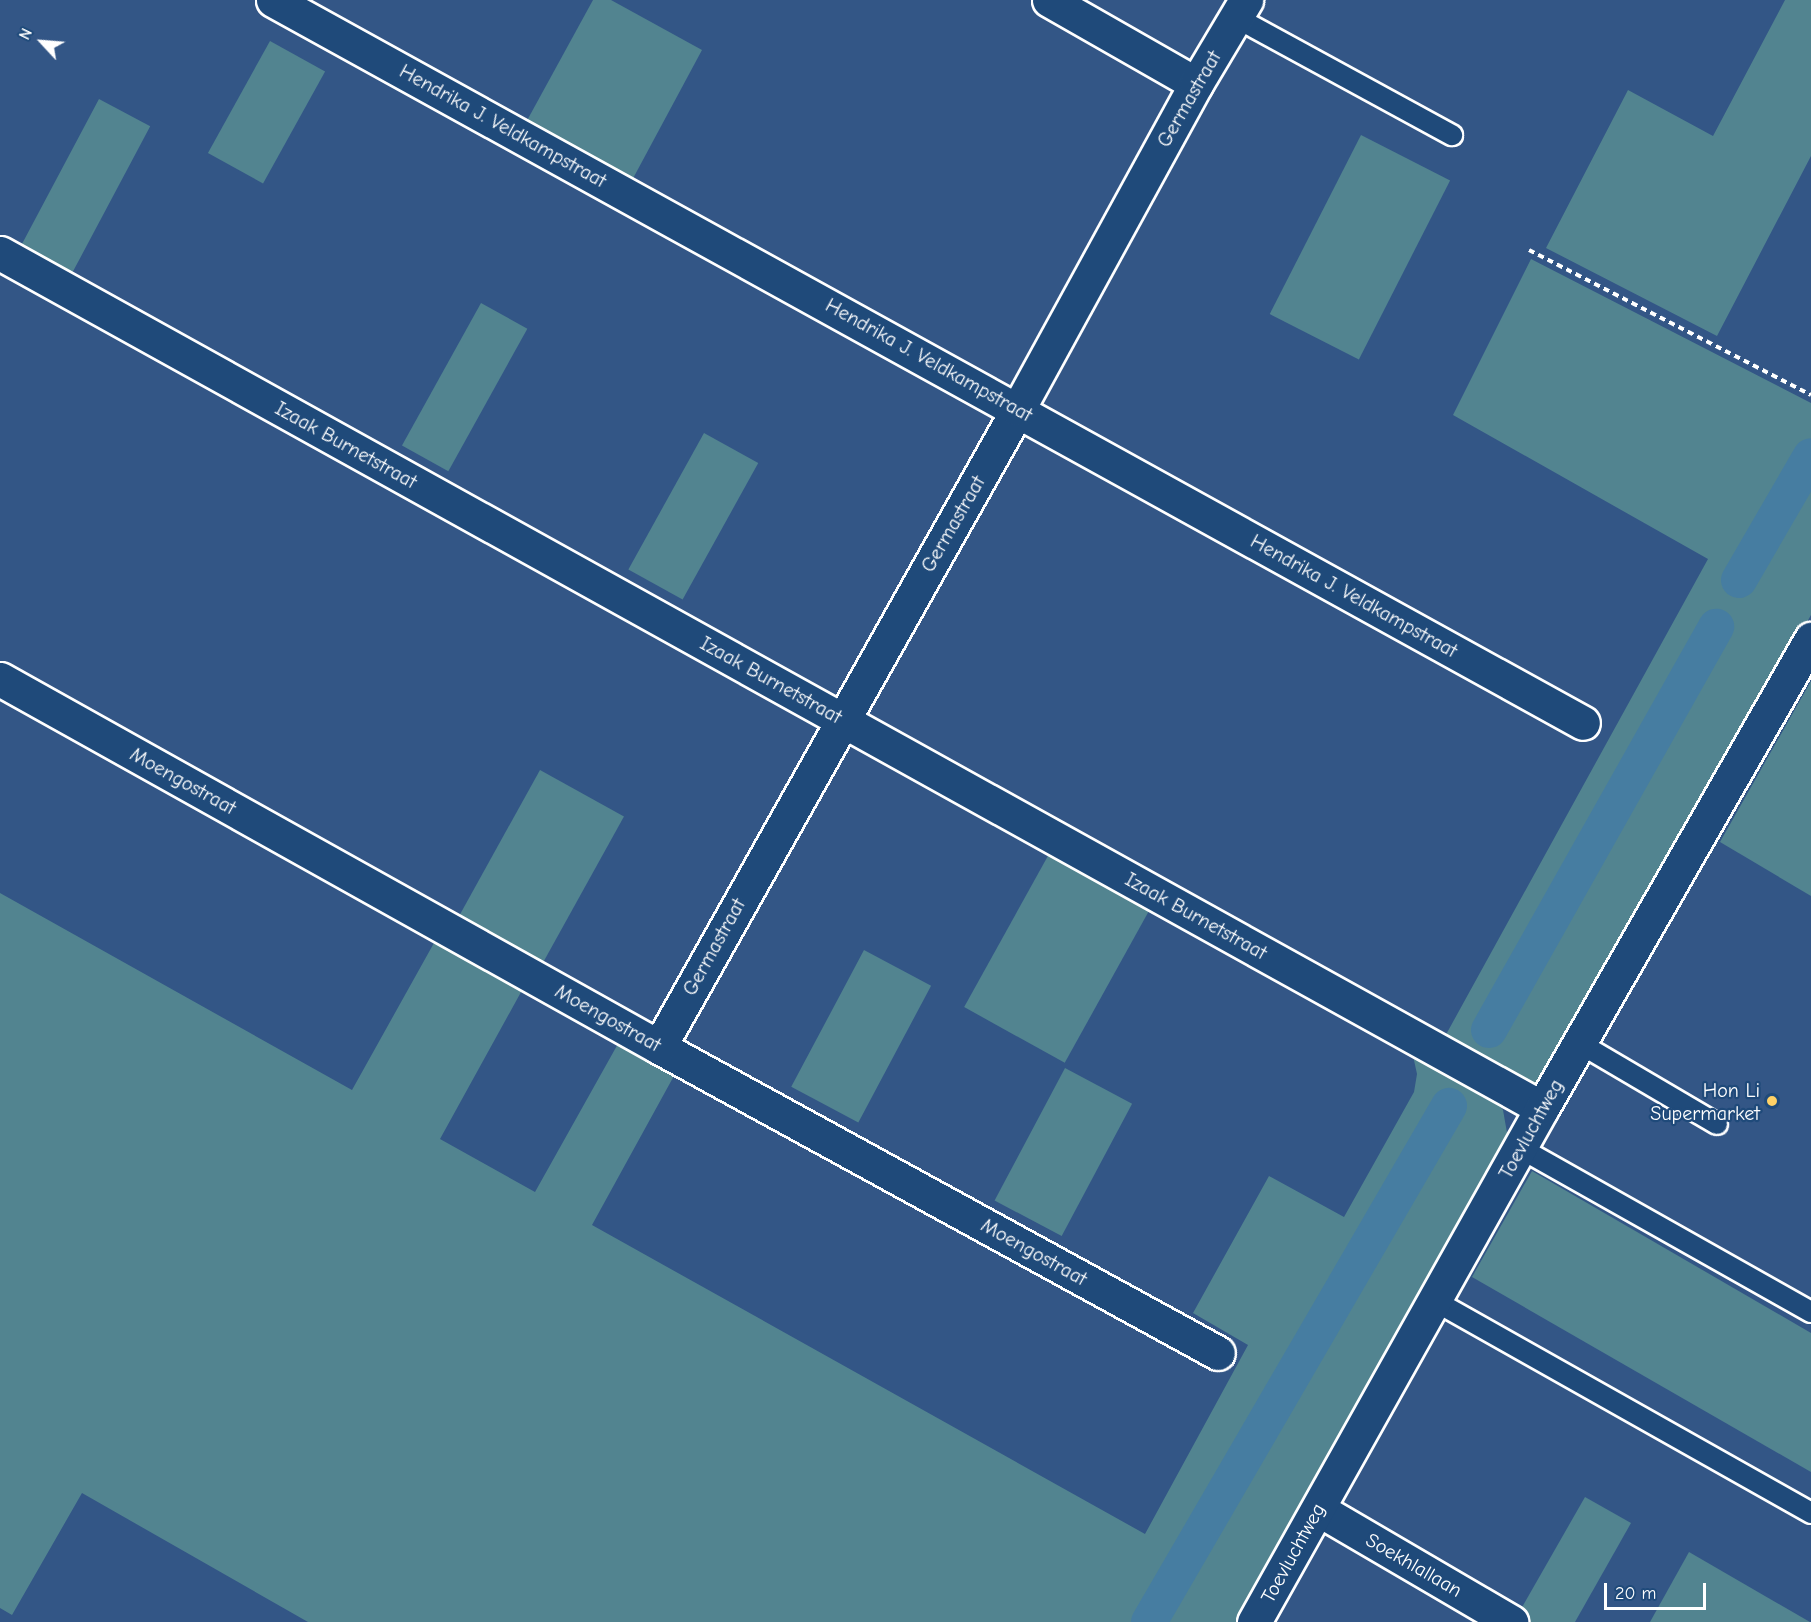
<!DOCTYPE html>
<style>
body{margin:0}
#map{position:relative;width:1811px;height:1622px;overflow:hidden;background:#335686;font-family:"Comic Neue",sans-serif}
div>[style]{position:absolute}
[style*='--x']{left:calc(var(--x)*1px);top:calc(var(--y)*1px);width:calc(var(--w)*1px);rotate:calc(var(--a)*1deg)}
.green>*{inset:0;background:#528490;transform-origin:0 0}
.canal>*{height:36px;margin:-18px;padding:0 18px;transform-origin:18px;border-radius:18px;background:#467da1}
.path>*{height:4px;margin-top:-2px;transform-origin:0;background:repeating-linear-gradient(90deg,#fff 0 6px,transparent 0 10.5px)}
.roads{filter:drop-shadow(2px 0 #fff) drop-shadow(-2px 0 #fff) drop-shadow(0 2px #fff) drop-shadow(0 -2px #fff)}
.service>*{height:20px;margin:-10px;padding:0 10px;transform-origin:10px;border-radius:10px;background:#1f4a7a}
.minor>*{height:33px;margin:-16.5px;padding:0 16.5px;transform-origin:16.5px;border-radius:16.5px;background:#1f4a7a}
.dots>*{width:16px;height:16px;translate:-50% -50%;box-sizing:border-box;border:3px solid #1f4a7a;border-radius:50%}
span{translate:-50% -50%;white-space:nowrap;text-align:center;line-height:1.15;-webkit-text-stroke:4.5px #1f4a7a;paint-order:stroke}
.street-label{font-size:20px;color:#fff}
.poi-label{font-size:20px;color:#fff}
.right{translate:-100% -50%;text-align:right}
.north{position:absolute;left:12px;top:12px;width:60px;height:60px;-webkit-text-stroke:4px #1f4a7a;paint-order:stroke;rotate:296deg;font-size:16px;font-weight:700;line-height:24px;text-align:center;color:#fff}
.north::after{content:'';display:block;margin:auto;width:21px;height:27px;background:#fff;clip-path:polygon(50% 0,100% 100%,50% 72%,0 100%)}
.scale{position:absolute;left:1604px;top:1583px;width:102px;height:27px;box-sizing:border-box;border:3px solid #fff;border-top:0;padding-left:8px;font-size:18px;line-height:21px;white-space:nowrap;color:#fff;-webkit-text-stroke:4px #1f4a7a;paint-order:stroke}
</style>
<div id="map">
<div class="green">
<div style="clip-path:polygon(593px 0,611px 0,702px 50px,630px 184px,524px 126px)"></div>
<div style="clip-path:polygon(1785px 0,1811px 0,1811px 156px,1717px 336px,1546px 248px,1628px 90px,1713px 136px)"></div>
<div style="left:270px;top:41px;width:63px;height:128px;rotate:29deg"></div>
<div style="left:99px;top:99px;width:58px;height:174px;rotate:28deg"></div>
<div style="left:1361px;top:135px;width:100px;height:201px;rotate:27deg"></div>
<div style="clip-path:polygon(1531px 259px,1811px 403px,1811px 615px,1557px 1065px,1540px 1082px,1529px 1084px,1443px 1040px,1708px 559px,1453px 415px)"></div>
<div style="left:481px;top:303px;width:53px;height:163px;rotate:29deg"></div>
<div style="left:704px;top:433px;width:62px;height:156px;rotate:29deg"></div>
<div style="clip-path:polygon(1811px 681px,1811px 896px,1720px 842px)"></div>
<div style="left:540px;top:770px;width:96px;height:170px;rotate:29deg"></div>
<div style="left:1049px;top:854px;width:115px;height:175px;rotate:29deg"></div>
<div style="clip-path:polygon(0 893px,352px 1090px,439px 934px,526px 983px,440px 1139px,535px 1192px,619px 1042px,675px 1074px,592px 1225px,1145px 1534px,1248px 1345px,1193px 1313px,1269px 1176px,1344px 1217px,1414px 1092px,1417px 1074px,1412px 1051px,1488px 1091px,1503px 1110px,1509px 1144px,1238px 1622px,308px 1622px,82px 1493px,12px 1615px,0 1608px)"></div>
<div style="left:864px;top:950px;width:76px;height:155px;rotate:28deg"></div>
<div style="left:1065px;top:1068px;width:76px;height:150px;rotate:28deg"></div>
<div style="clip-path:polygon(1532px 1171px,1811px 1333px,1811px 1472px,1472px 1277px)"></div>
<div style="clip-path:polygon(1585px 1497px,1631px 1523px,1575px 1622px,1528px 1622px,1517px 1616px)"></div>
<div style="clip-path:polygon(1689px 1552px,1810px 1622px,1650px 1622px)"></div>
</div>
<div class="canal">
<div style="--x:1739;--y:580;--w:143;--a:-59.9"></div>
<div style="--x:1489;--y:1030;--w:463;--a:-60.6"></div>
<div style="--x:1149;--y:1622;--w:597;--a:-59.83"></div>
</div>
<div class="path">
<div style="--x:1529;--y:250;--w:317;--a:27.2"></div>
</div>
<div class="roads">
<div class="service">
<div style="--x:1237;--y:18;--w:245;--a:28.6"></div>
<div style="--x:1579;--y:1043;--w:160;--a:30.4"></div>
<div style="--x:1520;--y:1148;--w:334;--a:29.4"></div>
<div style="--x:1435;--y:1301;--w:432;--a:29.4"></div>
</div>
<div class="minor">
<div style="--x:273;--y:0;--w:1496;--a:28.89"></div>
<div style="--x:1049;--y:0;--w:169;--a:29.7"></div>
<div style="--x:0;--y:253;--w:1763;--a:29.01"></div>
<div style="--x:0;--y:679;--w:755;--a:29.18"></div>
<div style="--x:659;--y:1047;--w:637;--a:28.7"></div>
<div style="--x:659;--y:1047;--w:732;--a:-60.63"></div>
<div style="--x:1018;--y:409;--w:371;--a:-61.3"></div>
<div style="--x:1196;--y:84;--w:98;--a:-59.2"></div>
<div style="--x:1318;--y:1509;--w:224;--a:30.3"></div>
<div style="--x:1254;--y:1622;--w:589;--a:-60.74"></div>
<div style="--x:1542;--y:1108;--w:541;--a:-60.16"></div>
</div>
</div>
<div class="dots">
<div style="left:1772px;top:1101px;background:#ffd166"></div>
</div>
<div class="street-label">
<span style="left:1189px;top:99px;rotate:-60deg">Germastraat</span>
<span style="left:503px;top:126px;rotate:29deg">Hendrika J. Veldkampstraat</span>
<span style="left:929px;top:360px;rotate:29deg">Hendrika J. Veldkampstraat</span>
<span style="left:346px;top:445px;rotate:29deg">Izaak Burnetstraat</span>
<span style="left:953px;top:524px;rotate:-60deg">Germastraat</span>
<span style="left:1354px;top:596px;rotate:29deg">Hendrika J. Veldkampstraat</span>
<span style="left:771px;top:680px;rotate:29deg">Izaak Burnetstraat</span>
<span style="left:183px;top:781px;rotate:29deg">Moengostraat</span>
<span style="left:1196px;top:916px;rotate:29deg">Izaak Burnetstraat</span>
<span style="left:714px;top:947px;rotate:-61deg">Germastraat</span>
<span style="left:608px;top:1018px;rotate:29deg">Moengostraat</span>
<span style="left:1531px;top:1129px;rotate:-61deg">Toevluchtweg</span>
<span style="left:1034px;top:1252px;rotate:29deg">Moengostraat</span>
<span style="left:1293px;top:1553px;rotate:-61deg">Toevluchtweg</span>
<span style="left:1414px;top:1565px;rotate:30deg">Soekhlallaan</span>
</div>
<div class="poi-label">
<span class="right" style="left:1760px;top:1102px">Hon Li<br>Supermarket</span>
</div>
<div class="north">N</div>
<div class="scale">20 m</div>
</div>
